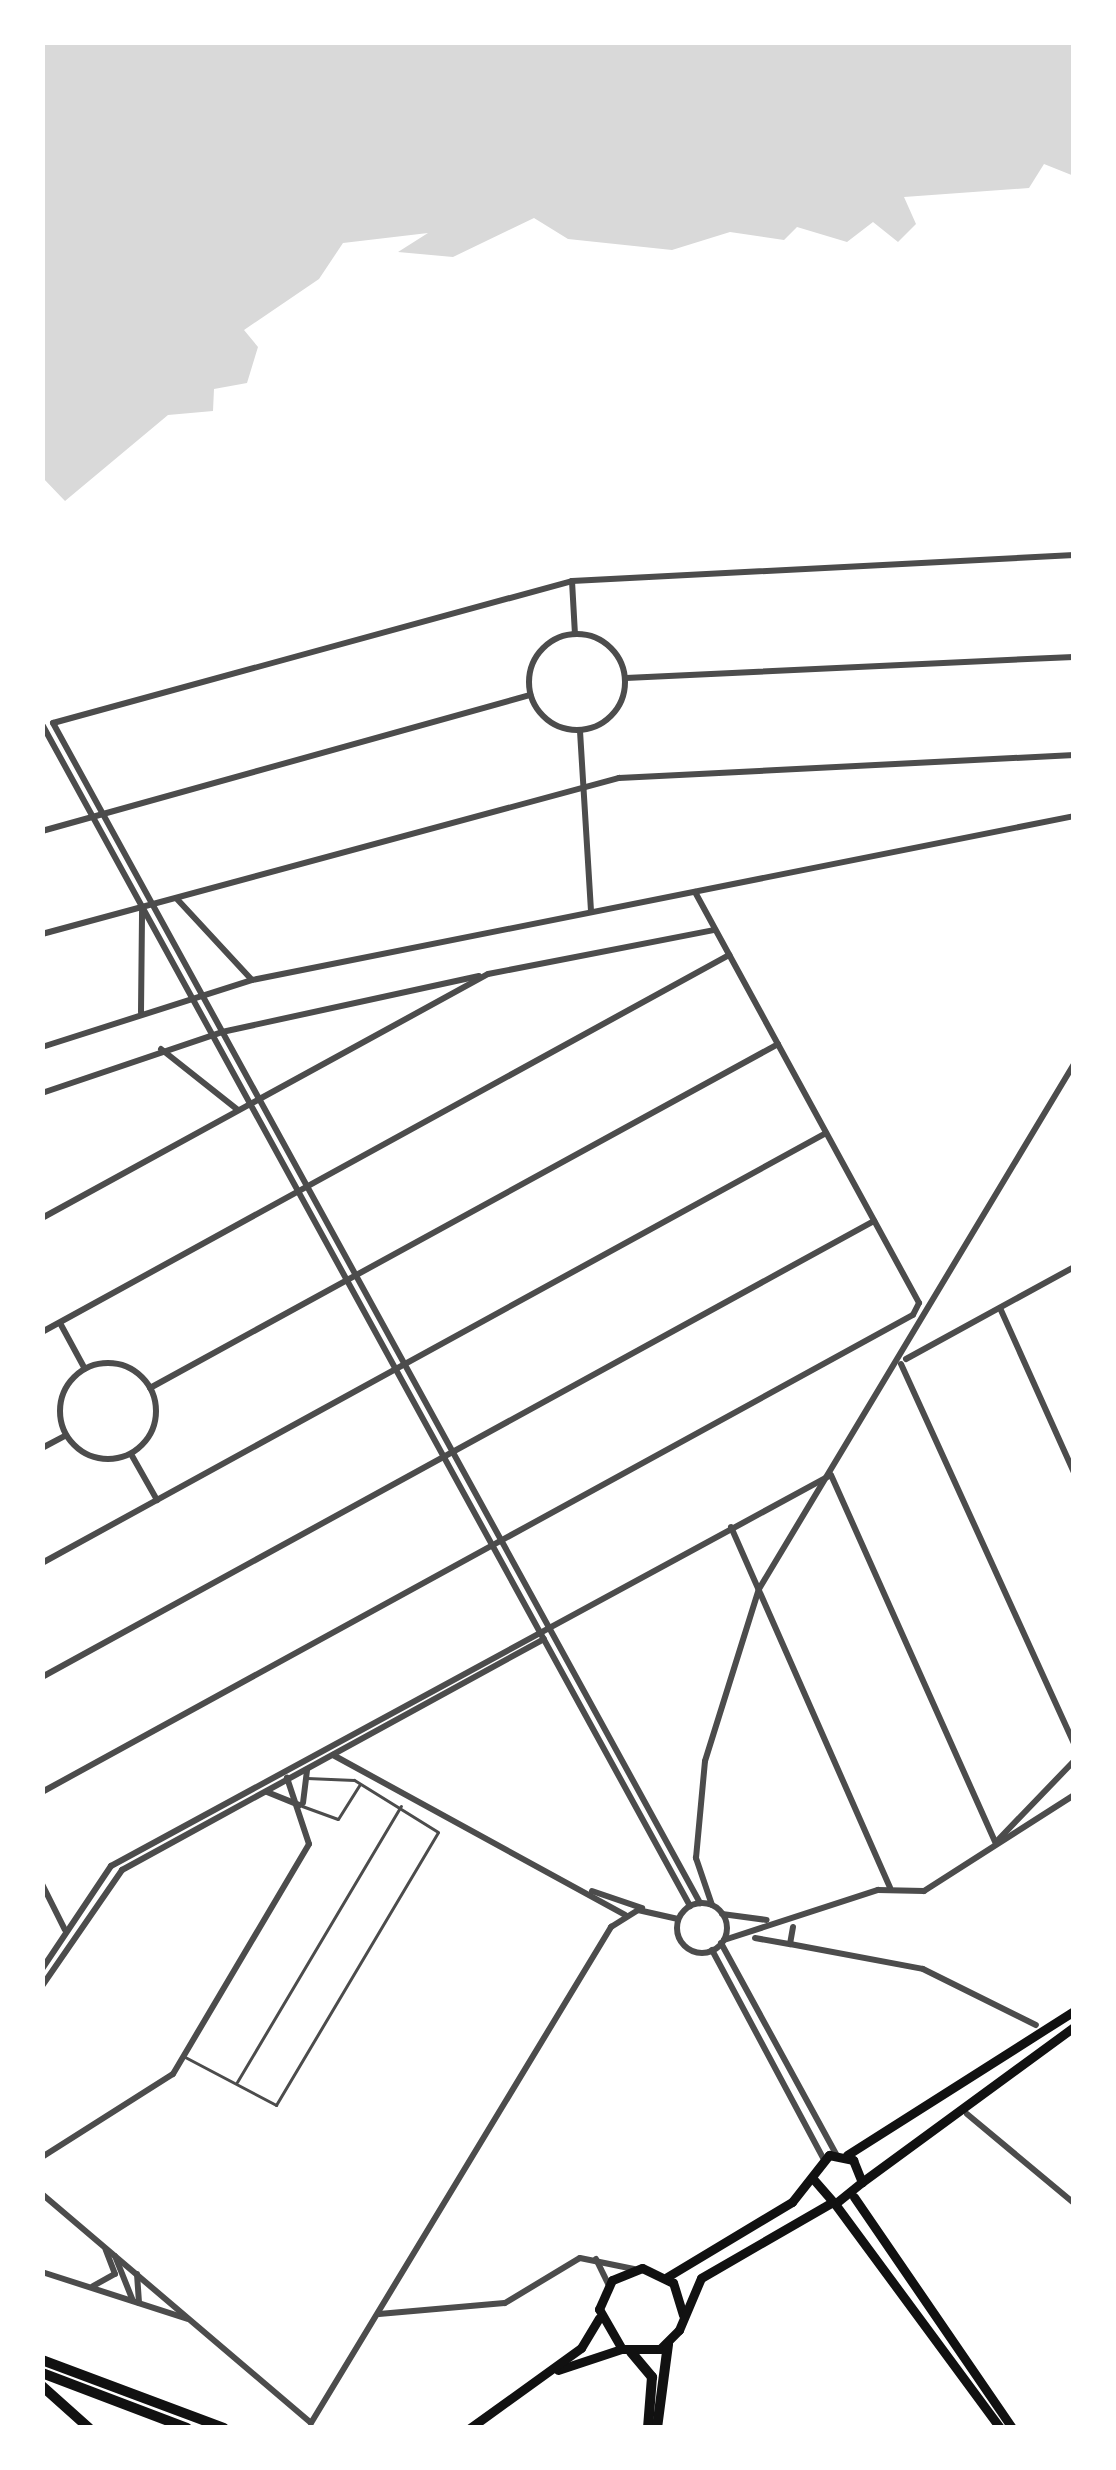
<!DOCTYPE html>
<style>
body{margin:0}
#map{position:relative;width:1116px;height:2470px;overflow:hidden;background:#fff;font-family:"Alegreya Sans",sans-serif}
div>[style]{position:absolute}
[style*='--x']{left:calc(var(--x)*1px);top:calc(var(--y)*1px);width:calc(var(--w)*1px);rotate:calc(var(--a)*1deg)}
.water>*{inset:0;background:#d9d9d9}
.service>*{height:3px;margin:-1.5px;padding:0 1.5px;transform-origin:1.5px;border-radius:1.5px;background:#4c4c4c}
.minor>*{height:6px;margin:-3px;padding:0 3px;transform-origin:3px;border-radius:3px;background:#4c4c4c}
.minor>.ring{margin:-3px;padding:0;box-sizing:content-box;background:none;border:6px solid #4c4c4c;border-radius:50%}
.secondary>*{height:9px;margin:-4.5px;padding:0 4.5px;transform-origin:4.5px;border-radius:4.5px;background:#111}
.trunk>*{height:10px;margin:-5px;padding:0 5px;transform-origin:5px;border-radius:5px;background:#111}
span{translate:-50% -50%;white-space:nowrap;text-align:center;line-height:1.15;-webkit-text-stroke:9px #fff;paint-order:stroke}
.frame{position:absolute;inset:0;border:45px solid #fff;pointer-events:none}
</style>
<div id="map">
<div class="water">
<div style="clip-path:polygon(42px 42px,1074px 42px,1074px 176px,1044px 164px,1029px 188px,904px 197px,916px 224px,898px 242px,873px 222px,847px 242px,797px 227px,784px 240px,730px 232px,672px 250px,568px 239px,534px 218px,453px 257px,398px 252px,428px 233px,343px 243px,319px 279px,244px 330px,258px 347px,247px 383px,214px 389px,213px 411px,168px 415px,65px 501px,42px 477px)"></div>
</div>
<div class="service">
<div style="--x:302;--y:1806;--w:38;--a:20"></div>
<div style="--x:338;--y:1819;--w:41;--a:-57.8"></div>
<div style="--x:185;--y:2057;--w:103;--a:27.8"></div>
<div style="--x:276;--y:2105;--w:317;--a:-59.3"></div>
<div style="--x:438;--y:1832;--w:99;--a:-148.2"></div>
<div style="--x:354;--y:1780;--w:47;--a:-177.6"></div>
<div style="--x:237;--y:2082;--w:321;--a:-59.3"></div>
</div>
<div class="minor">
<div style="--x:572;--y:581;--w:53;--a:86.8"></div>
<div class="ring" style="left:529px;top:634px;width:90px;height:90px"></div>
<div style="--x:626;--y:678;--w:448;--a:-2.7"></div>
<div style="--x:53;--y:723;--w:1346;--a:61.26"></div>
<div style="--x:53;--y:723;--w:538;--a:-15.3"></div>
<div style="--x:572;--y:581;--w:503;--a:-2.96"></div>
<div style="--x:43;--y:726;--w:1346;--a:61.26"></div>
<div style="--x:580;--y:731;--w:180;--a:86.5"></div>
<div style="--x:42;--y:831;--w:507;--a:-15.57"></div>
<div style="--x:695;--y:892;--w:468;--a:61.4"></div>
<div style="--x:919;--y:1303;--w:13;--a:117"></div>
<div style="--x:177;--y:899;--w:110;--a:47.2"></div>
<div style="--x:42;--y:934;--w:598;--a:-15.13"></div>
<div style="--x:619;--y:778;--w:456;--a:-2.9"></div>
<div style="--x:141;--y:1012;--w:104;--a:-89.4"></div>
<div style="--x:42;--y:1047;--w:220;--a:-17.7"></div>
<div style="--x:252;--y:980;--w:838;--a:-11.28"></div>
<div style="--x:161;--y:1049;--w:98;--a:38.4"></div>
<div style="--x:42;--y:1093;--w:190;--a:-18.7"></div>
<div style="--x:222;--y:1032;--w:263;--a:-12.3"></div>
<div style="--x:42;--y:1218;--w:508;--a:-28.68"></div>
<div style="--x:488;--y:974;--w:231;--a:-11"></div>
<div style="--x:1000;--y:1308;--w:181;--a:65.8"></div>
<div style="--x:60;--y:1323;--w:52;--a:61.5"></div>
<div style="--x:42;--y:1332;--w:784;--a:-28.76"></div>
<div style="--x:906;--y:1359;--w:192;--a:-28.7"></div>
<div class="ring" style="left:60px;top:1363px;width:90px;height:90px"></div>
<div style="--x:901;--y:1364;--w:418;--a:65.5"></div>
<div style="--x:150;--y:1388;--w:716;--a:-28.71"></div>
<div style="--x:42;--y:1448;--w:27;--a:-28"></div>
<div style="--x:131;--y:1454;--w:53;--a:60.5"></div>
<div style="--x:831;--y:1475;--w:404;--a:65.9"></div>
<div style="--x:731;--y:1527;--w:394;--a:66.2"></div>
<div style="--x:42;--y:1563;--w:894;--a:-28.74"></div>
<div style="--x:42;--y:1677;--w:949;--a:-28.73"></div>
<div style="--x:333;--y:1755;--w:333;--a:28.7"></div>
<div style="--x:42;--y:1792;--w:993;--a:-28.71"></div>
<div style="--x:267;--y:1792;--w:35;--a:22"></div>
<div style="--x:303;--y:1803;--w:34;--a:-83"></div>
<div style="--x:997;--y:1841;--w:111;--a:-46.1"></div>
<div style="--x:42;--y:1884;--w:51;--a:63.4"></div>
<div style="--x:592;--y:1891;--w:53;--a:18.8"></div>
<div class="ring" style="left:677px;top:1903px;width:44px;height:44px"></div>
<div style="--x:712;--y:1905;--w:50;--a:-108.8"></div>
<div style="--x:696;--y:1858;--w:97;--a:-84.7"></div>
<div style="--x:705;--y:1761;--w:180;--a:-72.6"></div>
<div style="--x:759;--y:1589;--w:612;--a:-59.04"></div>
<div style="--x:722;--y:1914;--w:45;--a:7.6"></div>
<div style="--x:793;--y:1927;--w:17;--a:100"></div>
<div style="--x:790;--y:1944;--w:135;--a:10.6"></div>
<div style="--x:923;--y:1969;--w:126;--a:26.4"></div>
<div style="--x:755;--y:1938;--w:36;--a:10"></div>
<div style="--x:724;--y:1940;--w:162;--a:-18"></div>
<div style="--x:878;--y:1890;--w:46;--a:1.2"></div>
<div style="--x:924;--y:1891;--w:178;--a:-32.6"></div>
<div style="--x:721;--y:1943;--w:240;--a:61.4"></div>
<div style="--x:712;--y:1950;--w:236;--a:61.9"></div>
<div style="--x:42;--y:1969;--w:124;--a:-56.2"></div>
<div style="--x:111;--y:1866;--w:819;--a:-28.5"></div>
<div style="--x:42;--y:1986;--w:141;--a:-55.4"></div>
<div style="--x:122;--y:1870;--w:481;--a:-28.7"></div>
<div style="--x:967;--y:2114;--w:139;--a:39.8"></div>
<div style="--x:42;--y:2157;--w:155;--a:-32.4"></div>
<div style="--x:173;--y:2074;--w:267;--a:-59.4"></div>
<div style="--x:309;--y:1844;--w:70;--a:-108.4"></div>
<div style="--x:42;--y:2194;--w:353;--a:40.4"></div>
<div style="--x:311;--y:2423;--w:580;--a:-58.83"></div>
<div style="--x:611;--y:1927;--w:32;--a:-32"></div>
<div style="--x:638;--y:1910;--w:41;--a:12.7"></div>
<div style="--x:115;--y:2256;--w:48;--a:68.2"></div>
<div style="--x:596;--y:2259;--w:28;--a:64"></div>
<div style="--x:42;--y:2272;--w:153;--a:17.8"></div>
<div style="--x:137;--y:2274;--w:29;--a:86"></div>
<div style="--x:93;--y:2286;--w:25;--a:-29"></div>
<div style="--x:115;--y:2274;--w:26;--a:-111"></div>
<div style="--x:379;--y:2314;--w:126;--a:-5"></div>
<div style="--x:505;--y:2303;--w:87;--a:-31"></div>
<div style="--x:580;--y:2258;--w:55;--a:11.5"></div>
</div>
<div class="secondary">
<div style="--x:847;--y:2155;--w:269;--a:-32.4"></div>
<div style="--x:862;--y:2182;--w:263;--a:-36.2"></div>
<div style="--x:854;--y:2197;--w:280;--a:55.6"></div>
<div style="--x:835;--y:2204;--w:278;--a:53.6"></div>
<div style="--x:667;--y:2277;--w:146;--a:-31"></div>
<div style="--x:792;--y:2202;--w:60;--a:-51.8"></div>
<div style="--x:829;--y:2155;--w:25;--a:12"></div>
<div style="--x:853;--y:2160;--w:24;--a:68"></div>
<div style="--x:862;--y:2182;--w:35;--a:141"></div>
<div style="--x:835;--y:2204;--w:35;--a:-131"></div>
<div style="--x:683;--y:2315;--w:34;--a:-107"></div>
<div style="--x:673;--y:2283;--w:34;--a:-154"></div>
<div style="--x:642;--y:2268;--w:32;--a:158"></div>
<div style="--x:612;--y:2280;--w:32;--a:114"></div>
<div style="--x:599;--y:2309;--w:46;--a:60.1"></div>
<div style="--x:622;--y:2349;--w:38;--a:0"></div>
<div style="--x:660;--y:2349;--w:27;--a:-45"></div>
<div style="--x:679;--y:2330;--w:56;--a:-67.1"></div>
<div style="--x:701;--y:2278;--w:150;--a:-30"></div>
<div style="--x:558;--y:2370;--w:66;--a:-18.4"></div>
<div style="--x:470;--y:2428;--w:137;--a:-35.8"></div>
<div style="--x:581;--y:2348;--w:35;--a:-59"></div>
</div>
<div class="trunk">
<div style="--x:631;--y:2352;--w:33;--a:50"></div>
<div style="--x:652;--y:2377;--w:51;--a:94.5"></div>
<div style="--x:42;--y:2360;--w:194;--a:20.5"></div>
<div style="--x:42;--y:2373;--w:155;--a:20.8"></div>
<div style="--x:42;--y:2386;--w:63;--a:41.8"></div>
<div style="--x:657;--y:2428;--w:85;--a:-82.5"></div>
</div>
<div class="frame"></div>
</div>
